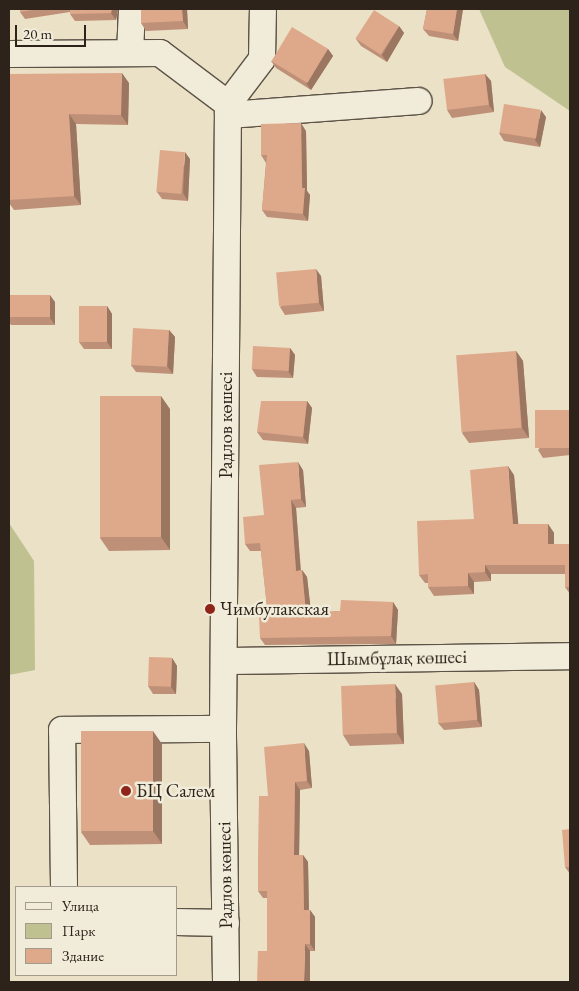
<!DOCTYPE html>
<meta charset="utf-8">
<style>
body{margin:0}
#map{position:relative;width:579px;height:991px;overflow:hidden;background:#eae1c6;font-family:"EB Garamond",serif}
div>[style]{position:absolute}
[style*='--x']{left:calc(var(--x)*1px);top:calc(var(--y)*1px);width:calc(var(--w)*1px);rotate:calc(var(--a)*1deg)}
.green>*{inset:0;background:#bfc190}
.roads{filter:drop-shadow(1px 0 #5c5246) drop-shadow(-1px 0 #5c5246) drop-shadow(0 1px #5c5246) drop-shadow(0 -1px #5c5246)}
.minor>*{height:26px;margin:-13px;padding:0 13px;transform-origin:13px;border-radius:13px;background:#f1ecda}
.wall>*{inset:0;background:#bf9078}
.shaded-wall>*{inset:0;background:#9b7661}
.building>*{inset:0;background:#dea88b;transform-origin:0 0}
.dots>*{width:14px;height:14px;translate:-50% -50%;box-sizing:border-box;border:2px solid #f1ecda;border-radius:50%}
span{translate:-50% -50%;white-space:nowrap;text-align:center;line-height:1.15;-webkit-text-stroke:5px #f1ecda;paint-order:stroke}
.street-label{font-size:19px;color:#2d231b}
.poi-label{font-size:19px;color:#2d231b}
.left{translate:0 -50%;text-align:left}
.frame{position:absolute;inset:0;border:10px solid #2d231b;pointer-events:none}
.legend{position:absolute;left:15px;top:886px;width:162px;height:90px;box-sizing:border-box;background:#f1ecda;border:1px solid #a39c8e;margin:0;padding:6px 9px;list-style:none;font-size:15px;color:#2d231b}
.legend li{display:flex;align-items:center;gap:10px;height:25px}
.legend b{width:25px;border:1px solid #a39c8e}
.scale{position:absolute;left:15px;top:25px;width:71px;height:22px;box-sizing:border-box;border:2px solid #2d231b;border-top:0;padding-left:6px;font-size:15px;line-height:18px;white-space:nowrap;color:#2d231b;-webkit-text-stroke:4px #f1ecda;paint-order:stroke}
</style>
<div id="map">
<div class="green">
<div style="clip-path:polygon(479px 9px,570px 9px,570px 111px,505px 67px)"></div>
<div style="clip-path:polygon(9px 523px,34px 561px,35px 670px,9px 675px)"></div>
</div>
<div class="roads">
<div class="minor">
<div style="--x:130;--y:53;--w:44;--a:-87.4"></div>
<div style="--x:9;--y:54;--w:151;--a:-0.4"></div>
<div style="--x:160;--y:53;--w:85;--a:36.9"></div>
<div style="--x:228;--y:104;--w:56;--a:-52.9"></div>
<div style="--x:262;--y:59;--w:50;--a:-88.9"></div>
<div style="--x:228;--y:115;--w:191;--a:-4.2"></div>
<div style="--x:224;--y:661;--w:346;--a:-0.8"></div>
<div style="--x:64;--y:887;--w:157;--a:-90.7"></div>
<div style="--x:62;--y:730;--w:161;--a:-0.4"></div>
<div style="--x:176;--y:922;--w:50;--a:1.1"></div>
<div style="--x:226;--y:982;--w:253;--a:-90.7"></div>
<div style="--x:223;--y:729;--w:625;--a:-89.54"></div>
</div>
</div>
<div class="wall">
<div style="clip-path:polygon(20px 9px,118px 9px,116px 20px,75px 21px,70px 14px,70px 12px,25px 19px,20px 12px)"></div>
<div style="clip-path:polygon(141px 9px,187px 9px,188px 29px,146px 31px,141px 23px)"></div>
<div style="clip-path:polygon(427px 9px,463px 9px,458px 41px,429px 36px,423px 29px)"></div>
<div style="clip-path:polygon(399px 26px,404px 33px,387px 62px,361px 46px,356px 39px)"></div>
<div style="clip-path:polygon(328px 49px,333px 56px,311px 90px,276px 68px,271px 61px)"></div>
<div style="clip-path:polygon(9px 74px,129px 83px,128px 125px,76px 124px,81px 205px,14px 210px,9px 203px)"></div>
<div style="clip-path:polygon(485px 74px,491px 81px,494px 112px,452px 118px,447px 110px)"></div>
<div style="clip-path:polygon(546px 117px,540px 147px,504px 141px,499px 133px)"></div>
<div style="clip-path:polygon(306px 131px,307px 191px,310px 195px,308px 221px,267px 217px,262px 210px,266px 163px,261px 155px)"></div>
<div style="clip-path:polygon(190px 159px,188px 201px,162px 199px,157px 192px)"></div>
<div style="clip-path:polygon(321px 276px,324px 311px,285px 315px,280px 307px)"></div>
<div style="clip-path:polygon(9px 295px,55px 302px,55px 325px,11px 325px,9px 322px)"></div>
<div style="clip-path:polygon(107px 306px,112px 314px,112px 349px,84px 349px,79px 342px)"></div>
<div style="clip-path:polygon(169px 330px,175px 337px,173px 374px,136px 372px,131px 365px)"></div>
<div style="clip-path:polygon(290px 348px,295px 355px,293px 378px,257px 377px,252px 369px)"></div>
<div style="clip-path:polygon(516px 351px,523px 361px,529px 438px,469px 443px,462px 433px)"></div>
<div style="clip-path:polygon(307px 401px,312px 408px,308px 444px,263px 440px,257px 432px)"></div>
<div style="clip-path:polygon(170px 409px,170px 550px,109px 551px,100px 538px)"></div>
<div style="clip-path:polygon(570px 410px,570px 455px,543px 458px,538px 450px)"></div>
<div style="clip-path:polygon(303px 470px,306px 507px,296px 508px,301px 570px,302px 570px,307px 577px,311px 613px,340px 611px,393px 602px,398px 610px,396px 644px,265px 645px,260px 638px,268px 616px,261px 551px,250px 551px,245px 544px,264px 515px)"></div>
<div style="clip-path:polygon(514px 475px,518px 524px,548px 524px,554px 533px,554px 544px,570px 544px,570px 594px,565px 587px,565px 574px,491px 574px,491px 581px,474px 582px,474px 594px,434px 596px,428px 587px,428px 583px,425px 583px,419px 575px,474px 519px)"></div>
<div style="clip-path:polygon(172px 658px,177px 666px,176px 694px,153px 694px,148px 686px)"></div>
<div style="clip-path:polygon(474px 682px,479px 690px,482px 727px,444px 730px,438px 723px)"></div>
<div style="clip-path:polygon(402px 694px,404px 744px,350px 746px,343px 735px)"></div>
<div style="clip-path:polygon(162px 744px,162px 844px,90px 845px,81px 832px)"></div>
<div style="clip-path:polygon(309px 751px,312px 788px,300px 790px,299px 855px,303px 855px,308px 862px,309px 910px,310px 910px,315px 917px,315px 951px,267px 951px,267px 898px,263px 898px,258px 891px,268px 796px)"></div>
<div style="clip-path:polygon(570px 829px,570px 874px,565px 867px)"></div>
</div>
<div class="shaded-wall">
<div style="clip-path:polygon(112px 9px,118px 9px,116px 20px,111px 13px)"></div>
<div style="clip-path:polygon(182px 9px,187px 9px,188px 29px,183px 21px)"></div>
<div style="clip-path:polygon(457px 9px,463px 9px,458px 41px,453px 34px)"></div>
<div style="clip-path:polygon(399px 26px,404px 33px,387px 62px,382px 55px)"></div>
<div style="clip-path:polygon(328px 49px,333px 56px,311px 90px,306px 83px)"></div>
<div style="clip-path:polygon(122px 73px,129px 83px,128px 125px,121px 115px)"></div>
<div style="clip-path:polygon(485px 74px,491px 81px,494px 112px,489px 105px)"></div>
<div style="clip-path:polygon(541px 110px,546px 117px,540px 147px,535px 140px)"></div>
<div style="clip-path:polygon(69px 114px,76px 124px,81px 205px,74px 196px)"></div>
<div style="clip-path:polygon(301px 123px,306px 131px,307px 191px,310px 195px,308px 221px,303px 214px)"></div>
<div style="clip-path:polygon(185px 152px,190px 159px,188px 201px,183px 193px)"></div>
<div style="clip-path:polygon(316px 269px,321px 276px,324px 311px,319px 303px)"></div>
<div style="clip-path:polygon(50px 295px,55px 302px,55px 325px,50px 318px)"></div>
<div style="clip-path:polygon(107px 306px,112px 314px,112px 349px,107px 342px)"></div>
<div style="clip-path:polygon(169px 330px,175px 337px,173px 374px,167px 366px)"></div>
<div style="clip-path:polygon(290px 348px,295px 355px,293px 378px,288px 371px)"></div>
<div style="clip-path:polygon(516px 351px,523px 361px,529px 438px,522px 428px)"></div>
<div style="clip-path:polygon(161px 396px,170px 409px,170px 550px,161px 537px)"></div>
<div style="clip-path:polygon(307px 401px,312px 408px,308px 444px,303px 437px)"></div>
<div style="clip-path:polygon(298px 462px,303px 470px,306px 507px,301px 499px)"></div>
<div style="clip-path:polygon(508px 466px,514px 475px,519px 532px,513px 524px)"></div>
<div style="clip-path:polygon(291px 500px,296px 508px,301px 578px,296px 571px)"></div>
<div style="clip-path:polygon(548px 524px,554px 533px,554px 553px,548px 544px)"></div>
<div style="clip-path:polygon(485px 565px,491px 574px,491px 581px,485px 572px)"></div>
<div style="clip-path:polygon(302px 570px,307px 577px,312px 620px,306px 613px)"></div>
<div style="clip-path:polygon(468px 573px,474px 582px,474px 594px,468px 586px)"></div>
<div style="clip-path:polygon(393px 602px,398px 610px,396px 644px,391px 636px)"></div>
<div style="clip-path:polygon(172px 658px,177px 666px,176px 694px,171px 687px)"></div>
<div style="clip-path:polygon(474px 682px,479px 690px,482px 727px,477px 720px)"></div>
<div style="clip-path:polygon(395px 684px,402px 694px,404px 744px,397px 733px)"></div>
<div style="clip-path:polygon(153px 731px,162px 744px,162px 844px,153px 831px)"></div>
<div style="clip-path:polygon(304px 743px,309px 751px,312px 788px,307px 781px)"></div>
<div style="clip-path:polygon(295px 782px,300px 790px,299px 862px,294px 855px)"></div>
<div style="clip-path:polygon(303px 855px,308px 862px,309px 917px,304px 910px)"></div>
<div style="clip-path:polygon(310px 910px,315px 917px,315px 951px,310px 944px)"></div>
<div style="clip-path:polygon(305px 944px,310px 951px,310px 982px,304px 982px)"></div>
</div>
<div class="building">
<div style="clip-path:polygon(20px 9px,39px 9px,20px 12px)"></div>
<div style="clip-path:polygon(70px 9px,112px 9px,111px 13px,70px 14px)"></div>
<div style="clip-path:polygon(141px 9px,182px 9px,183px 21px,141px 23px)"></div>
<div style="clip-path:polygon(427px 9px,457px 9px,453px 34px,423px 29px)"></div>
<div style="left:374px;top:10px;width:30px;height:34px;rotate:33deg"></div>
<div style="left:292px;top:27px;width:42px;height:40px;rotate:31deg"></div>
<div style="clip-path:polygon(122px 73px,121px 115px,69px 114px,74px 196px,9px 200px,9px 74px)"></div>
<div style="left:485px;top:74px;width:31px;height:42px;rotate:83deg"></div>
<div style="left:504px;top:104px;width:37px;height:29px;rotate:9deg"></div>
<div style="clip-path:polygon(301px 123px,302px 188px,305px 188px,303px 214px,262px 210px,267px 155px,261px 155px,261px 124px)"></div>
<div style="left:160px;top:150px;width:25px;height:42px;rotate:5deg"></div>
<div style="left:316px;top:269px;width:34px;height:40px;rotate:85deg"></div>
<div style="left:9px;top:295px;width:41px;height:22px"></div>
<div style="left:79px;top:306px;width:28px;height:36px"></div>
<div style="left:133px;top:328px;width:36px;height:37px;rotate:3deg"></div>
<div style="left:253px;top:346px;width:37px;height:23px;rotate:3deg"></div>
<div style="left:516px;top:351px;width:77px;height:60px;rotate:86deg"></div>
<div style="left:161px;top:396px;width:141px;height:61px;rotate:90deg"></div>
<div style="clip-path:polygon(261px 401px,307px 401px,303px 437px,257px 432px)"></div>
<div style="left:570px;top:410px;width:38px;height:35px;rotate:90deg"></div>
<div style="clip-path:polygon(298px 462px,301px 499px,291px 500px,296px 571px,302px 570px,306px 613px,340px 611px,341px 600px,393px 602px,391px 636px,260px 638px,259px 616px,268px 616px,260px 543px,245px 544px,243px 517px,264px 515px,259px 465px)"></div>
<div style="clip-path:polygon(508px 466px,513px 524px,548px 524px,548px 544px,570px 544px,570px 587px,565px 587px,565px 565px,485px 565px,485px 572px,468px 573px,468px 586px,428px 587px,428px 574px,419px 575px,417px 521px,474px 519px,470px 470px)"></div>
<div style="left:149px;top:657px;width:23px;height:29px;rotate:2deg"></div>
<div style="left:474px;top:682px;width:38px;height:39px;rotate:85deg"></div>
<div style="left:395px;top:684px;width:49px;height:54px;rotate:88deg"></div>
<div style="left:153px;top:731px;width:100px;height:72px;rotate:90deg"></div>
<div style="clip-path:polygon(304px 743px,307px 781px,295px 782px,294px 855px,303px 855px,304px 910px,310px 910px,310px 944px,305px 944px,304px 982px,257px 982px,258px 951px,267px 951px,267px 891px,258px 891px,258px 855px,259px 796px,268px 796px,264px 747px)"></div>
<div style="clip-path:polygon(570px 829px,570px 867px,565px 867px,562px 830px)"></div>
</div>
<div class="dots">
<div style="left:210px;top:609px;background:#8f2418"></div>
<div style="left:126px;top:791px;background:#8f2418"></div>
</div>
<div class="street-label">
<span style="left:226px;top:425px;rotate:-90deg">Радлов көшесі</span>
<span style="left:397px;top:658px;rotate:-1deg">Шымбұлақ көшесі</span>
<span style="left:225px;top:875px;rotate:-91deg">Радлов көшесі</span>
</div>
<div class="poi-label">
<span class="left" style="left:220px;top:609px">Чимбулакская</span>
<span class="left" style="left:136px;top:791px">БЦ Салем</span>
</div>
<div class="frame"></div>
<ul class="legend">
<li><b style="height:6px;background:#f1ecda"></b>Улица</li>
<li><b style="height:14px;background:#bfc190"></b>Парк</li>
<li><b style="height:14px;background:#dea88b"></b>Здание</li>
</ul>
<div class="scale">20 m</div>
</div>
